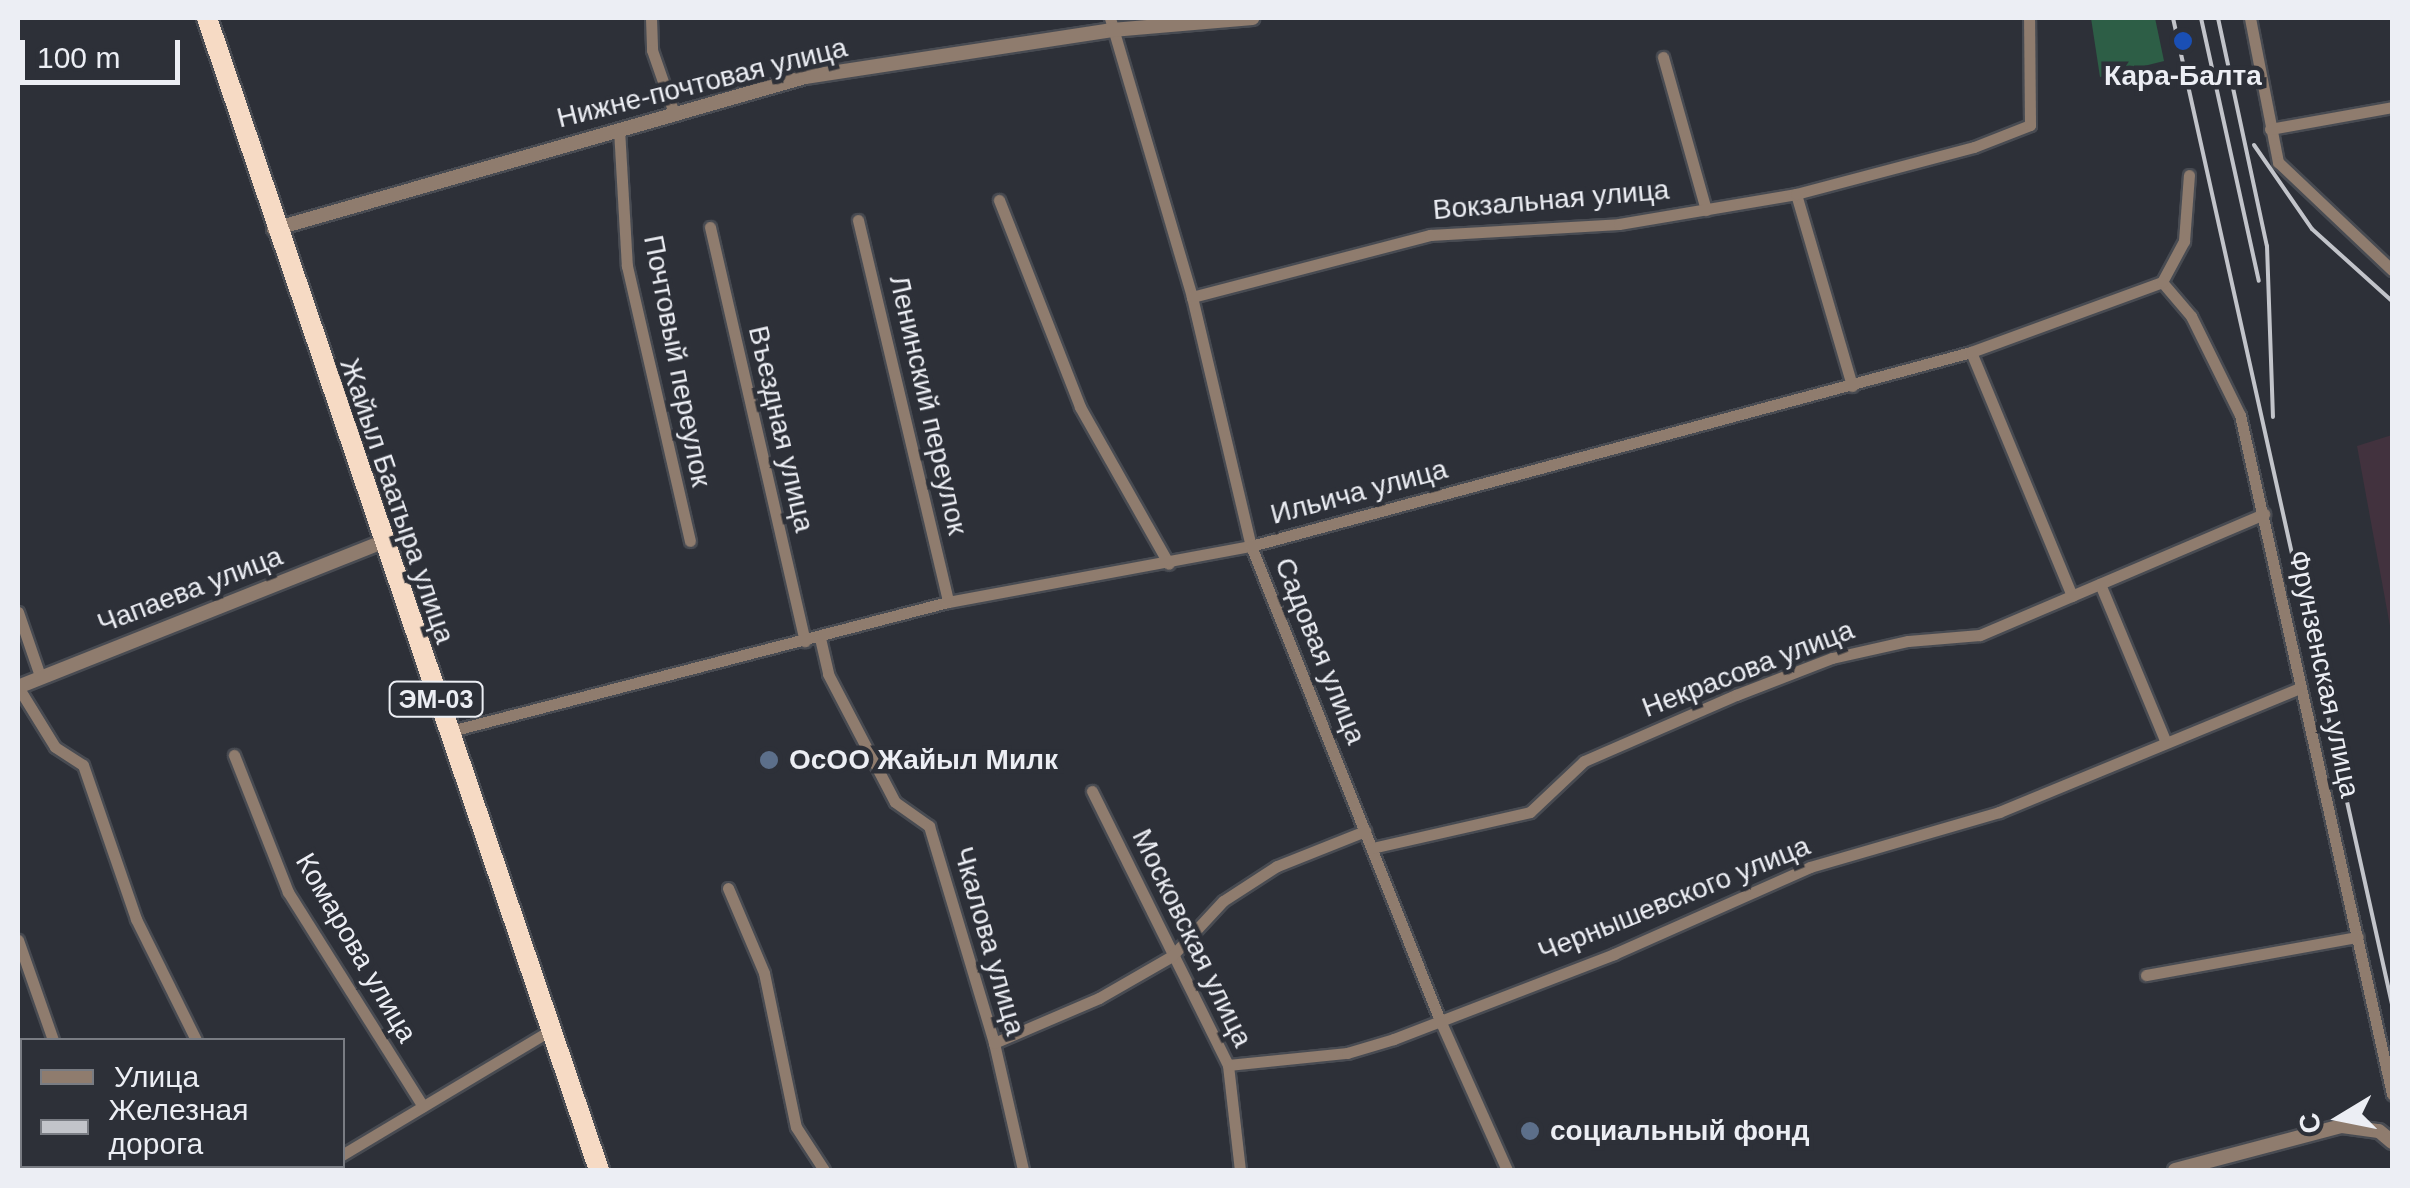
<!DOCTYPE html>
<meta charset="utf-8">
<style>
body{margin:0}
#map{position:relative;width:2410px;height:1188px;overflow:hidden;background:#2d3038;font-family:Helvetica,sans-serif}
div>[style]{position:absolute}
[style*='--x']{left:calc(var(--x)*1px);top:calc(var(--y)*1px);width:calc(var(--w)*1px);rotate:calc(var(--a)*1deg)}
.industrial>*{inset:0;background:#42323e}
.green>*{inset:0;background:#2d5e46}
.roads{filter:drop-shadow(2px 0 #484b52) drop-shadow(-2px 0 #484b52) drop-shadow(0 2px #484b52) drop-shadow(0 -2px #484b52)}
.minor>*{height:11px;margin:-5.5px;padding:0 5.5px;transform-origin:5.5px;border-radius:5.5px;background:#8f7c6e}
.tertiary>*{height:14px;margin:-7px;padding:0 7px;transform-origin:7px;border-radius:7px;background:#8f7c6e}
.trunk>*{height:20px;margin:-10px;padding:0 10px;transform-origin:10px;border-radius:10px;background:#f6dac4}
.rail>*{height:4px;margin:-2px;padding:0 2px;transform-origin:2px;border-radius:2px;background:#c2c4ca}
.dots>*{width:28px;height:28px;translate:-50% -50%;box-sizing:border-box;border:5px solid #2d3038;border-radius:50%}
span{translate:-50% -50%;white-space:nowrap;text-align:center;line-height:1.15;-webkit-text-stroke:9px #2d3038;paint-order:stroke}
.shield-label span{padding:2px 8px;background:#2d3038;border:2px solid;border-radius:8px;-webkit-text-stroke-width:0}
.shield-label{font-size:25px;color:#eceef4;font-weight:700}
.poi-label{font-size:28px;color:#eceef4;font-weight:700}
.left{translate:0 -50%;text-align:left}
.street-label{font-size:28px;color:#eceef4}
.frame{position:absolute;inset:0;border:20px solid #eceef4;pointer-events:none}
.legend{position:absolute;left:20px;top:1038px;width:325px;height:130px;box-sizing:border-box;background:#2d3038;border:2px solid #797c83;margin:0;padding:12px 18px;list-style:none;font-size:30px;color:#eceef4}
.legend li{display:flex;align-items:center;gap:20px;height:50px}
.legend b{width:50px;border:2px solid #797c83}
.north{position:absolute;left:2290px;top:1068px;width:100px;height:100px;-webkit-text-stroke:8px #2d3038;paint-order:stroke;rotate:260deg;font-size:28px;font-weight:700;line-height:40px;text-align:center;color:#eceef4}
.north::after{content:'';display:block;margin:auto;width:35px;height:45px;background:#eceef4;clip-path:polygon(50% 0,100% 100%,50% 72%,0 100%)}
.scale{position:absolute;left:20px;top:40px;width:160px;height:45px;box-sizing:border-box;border:5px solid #eceef4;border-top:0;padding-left:12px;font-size:30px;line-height:35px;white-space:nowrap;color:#eceef4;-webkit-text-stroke:8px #2d3038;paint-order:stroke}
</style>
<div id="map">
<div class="industrial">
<div style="clip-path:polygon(2392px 435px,2392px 637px,2357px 446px)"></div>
</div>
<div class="green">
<div style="clip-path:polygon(2091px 18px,2155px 18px,2164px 61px,2100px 77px)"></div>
</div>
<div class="roads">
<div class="minor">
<div style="--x:651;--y:18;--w:32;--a:88"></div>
<div style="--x:652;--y:50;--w:67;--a:70.8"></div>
<div style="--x:1110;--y:18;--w:291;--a:73.6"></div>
<div style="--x:1192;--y:297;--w:256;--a:76.7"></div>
<div style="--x:1251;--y:546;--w:508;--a:68.28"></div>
<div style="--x:1439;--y:1018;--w:167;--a:65.9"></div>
<div style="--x:2250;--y:18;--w:147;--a:79"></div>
<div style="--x:2278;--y:162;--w:157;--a:43.5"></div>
<div style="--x:1663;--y:57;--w:159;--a:74.3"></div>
<div style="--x:619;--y:129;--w:137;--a:86.7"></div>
<div style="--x:627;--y:266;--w:282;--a:77.1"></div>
<div style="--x:2270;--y:129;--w:124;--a:-10.2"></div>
<div style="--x:1796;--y:194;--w:200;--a:73.7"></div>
<div style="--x:999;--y:200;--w:222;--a:68.6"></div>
<div style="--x:1080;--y:407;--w:180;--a:60.5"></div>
<div style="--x:858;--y:220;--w:392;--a:76.7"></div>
<div style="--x:710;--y:227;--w:425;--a:77.1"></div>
<div style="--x:2162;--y:282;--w:45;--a:49.5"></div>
<div style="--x:2191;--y:316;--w:110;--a:63.7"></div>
<div style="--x:2240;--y:415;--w:696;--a:77.38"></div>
<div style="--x:1192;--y:297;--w:246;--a:-14.6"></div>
<div style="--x:1430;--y:235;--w:189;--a:-3.3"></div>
<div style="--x:1619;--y:224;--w:180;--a:-9.6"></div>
<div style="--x:1796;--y:194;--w:184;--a:-14.8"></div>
<div style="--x:1974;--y:147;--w:60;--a:-21.4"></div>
<div style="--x:2030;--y:125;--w:107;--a:-90.5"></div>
<div style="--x:1971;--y:352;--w:264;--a:67.5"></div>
<div style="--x:2100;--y:584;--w:169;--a:67.4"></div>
<div style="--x:18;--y:612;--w:68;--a:71"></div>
<div style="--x:820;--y:638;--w:37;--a:77"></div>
<div style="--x:828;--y:674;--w:144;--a:62.4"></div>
<div style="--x:895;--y:802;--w:42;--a:35.2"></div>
<div style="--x:929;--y:826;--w:227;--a:73.3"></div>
<div style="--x:994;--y:1043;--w:130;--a:77.1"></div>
<div style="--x:18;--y:687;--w:70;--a:58.3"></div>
<div style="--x:55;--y:747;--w:33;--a:33"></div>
<div style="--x:83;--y:765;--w:163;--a:71"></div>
<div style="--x:136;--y:919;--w:135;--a:63.6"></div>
<div style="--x:447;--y:732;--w:518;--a:-14.55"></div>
<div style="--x:948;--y:602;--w:308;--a:-10.5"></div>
<div style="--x:1251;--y:546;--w:746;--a:-15.08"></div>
<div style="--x:1971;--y:352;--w:203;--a:-20.1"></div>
<div style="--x:2162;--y:282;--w:47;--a:-61.8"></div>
<div style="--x:2184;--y:241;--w:66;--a:-85.7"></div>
<div style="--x:234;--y:755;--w:147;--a:68.5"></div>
<div style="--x:288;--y:892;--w:253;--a:57.8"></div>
<div style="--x:1092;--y:791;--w:306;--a:63.6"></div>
<div style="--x:1228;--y:1065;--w:106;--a:83.5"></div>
<div style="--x:1372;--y:848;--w:162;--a:-12.8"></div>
<div style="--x:1530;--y:812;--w:74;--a:-43.4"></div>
<div style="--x:1584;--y:761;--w:166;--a:-23.5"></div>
<div style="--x:1736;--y:695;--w:103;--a:-21.1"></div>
<div style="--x:1832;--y:658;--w:78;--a:-12.6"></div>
<div style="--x:1908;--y:641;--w:72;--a:-4.8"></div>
<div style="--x:1980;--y:635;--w:309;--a:-23.1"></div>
<div style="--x:728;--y:888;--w:92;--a:67"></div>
<div style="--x:764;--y:973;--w:157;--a:78.3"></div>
<div style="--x:796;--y:1127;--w:51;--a:56.9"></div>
<div style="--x:18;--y:940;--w:106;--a:70.7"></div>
<div style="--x:2146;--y:975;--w:215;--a:-10.2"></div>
<div style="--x:994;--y:1043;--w:114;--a:-23.2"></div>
<div style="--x:1099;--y:998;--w:84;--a:-29.9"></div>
<div style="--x:1172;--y:956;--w:75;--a:-47.2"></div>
<div style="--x:1223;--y:901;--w:64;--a:-32.9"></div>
<div style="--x:1277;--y:866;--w:95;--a:-21.7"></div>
<div style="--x:1228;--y:1065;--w:120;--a:-5.8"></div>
<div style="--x:1347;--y:1053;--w:49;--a:-16.6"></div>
<div style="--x:1394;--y:1039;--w:236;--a:-21.1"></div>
<div style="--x:1614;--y:954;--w:214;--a:-23.9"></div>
<div style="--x:1810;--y:867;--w:197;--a:-16.2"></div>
<div style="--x:1999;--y:812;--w:326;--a:-22.4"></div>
<div style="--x:342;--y:1155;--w:244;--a:-30.9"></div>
<div style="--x:110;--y:1166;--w:4;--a:63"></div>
<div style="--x:264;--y:1166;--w:6;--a:45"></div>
<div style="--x:317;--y:1170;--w:9;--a:-27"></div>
</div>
<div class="tertiary">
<div style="--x:274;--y:229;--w:552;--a:-15.97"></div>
<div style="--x:805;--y:77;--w:311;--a:-8.7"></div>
<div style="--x:1112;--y:30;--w:141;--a:-4.9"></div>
<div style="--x:18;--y:687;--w:392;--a:-21.7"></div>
<div style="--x:2175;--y:1170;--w:173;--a:-14.8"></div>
<div style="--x:2342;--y:1126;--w:37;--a:8"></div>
<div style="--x:2379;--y:1131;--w:17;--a:40"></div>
</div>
<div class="trunk">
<div style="--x:207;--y:18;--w:1217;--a:71.21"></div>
</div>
</div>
<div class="rail">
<div style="--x:2173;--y:18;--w:1010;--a:77.48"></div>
<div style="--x:2201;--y:18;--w:269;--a:77.6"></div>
<div style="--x:2218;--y:18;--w:233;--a:77.9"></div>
<div style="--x:2267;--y:246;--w:171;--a:88"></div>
<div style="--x:2254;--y:145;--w:102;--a:55.4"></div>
<div style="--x:2312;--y:229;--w:108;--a:42"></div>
</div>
<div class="dots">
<div style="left:2183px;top:41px;background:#1a4fb4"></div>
<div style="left:769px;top:760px;background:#5c6f8a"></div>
<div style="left:1530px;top:1131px;background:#5c6f8a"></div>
</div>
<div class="shield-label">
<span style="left:436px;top:699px">ЭМ-03</span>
</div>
<div class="poi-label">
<span style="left:2183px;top:76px">Кара-Балта</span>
<span class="left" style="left:789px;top:760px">ОсОО Жайыл Милк</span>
<span class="left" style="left:1550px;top:1131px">социальный фонд</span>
</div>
<div class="street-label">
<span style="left:702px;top:83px;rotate:-14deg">Нижне-почтовая улица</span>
<span style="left:1551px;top:200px;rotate:-5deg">Вокзальная улица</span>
<span style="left:677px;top:361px;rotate:79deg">Почтовый переулок</span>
<span style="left:928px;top:405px;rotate:77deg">Ленинский переулок</span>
<span style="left:781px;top:429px;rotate:77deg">Въездная улица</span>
<span style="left:1359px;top:492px;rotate:-15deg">Ильича улица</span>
<span style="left:397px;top:501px;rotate:71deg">Жайыл Баатыра улица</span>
<span style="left:190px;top:590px;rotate:-21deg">Чапаева улица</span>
<span style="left:1320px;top:651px;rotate:68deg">Садовая улица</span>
<span style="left:1748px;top:669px;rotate:-21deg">Некрасова улица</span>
<span style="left:2324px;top:674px;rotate:78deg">Фрунзенская улица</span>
<span style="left:1674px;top:899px;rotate:-22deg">Чернышевского улица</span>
<span style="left:1192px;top:938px;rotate:64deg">Московская улица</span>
<span style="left:989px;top:941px;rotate:74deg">Чкалова улица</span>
<span style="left:356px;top:948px;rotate:60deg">Комарова улица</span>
</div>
<div class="frame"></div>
<ul class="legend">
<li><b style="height:12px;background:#8f7c6e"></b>Улица</li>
<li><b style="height:12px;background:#c2c4ca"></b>Железная дорога</li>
</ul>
<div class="north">С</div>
<div class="scale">100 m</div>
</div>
